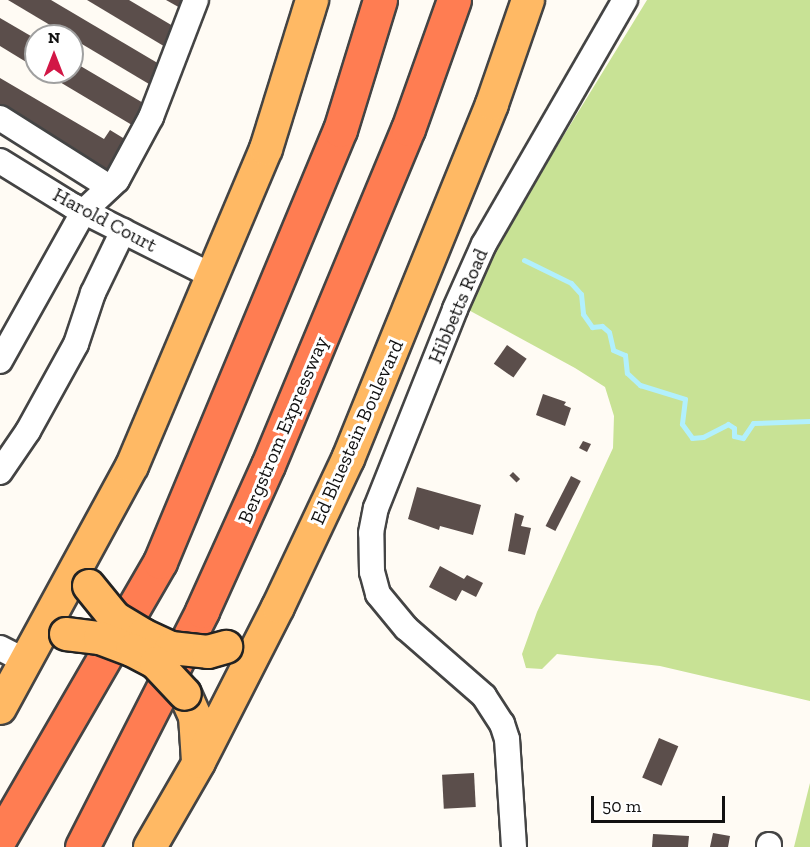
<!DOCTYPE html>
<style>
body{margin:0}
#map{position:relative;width:810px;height:847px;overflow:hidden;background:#fffbf4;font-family:"Zilla Slab",serif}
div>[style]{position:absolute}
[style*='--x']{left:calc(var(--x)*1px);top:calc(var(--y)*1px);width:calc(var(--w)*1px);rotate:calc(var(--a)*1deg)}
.forest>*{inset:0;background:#c8e295}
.stream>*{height:5px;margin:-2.5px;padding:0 2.5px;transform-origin:2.5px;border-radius:2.5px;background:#b2f0fd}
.building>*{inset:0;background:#5b4e4b;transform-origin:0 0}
.roads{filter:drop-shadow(2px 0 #444) drop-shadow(-2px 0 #444) drop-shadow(0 2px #444) drop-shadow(0 -2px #444)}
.minor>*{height:24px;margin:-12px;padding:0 12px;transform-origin:12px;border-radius:12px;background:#fff}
.major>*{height:32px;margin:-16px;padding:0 16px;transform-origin:16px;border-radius:16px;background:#ffb964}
.highway>*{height:33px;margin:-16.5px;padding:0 16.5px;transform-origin:16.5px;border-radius:16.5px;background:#ff7d52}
.bridges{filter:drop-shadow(2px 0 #222) drop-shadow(-2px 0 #222) drop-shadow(0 2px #222) drop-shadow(0 -2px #222)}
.major-bridge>*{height:32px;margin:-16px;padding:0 16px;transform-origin:16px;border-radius:16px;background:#ffb964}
span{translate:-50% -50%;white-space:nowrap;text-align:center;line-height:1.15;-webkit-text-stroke:6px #fff;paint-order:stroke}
.street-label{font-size:20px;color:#111}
.north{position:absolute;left:24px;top:24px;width:60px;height:60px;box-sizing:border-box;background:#fff;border:2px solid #a0a0a0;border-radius:50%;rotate:0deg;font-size:16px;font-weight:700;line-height:24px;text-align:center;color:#111}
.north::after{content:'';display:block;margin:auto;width:21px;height:27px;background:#d21746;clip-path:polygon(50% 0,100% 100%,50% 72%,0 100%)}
.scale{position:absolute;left:591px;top:796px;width:134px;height:27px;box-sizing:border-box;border:3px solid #111;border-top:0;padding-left:8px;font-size:18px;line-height:21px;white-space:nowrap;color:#111;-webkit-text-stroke:4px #fff;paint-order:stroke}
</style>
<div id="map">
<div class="forest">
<div style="clip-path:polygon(647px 0,810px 0,810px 701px,660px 666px,557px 654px,542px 669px,526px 668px,522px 654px,537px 612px,613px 448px,614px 416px,605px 387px,575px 368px,463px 307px,507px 228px)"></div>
<div style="clip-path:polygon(810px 783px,810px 847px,794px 847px)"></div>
</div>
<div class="stream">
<div style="--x:524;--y:260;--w:52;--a:26.1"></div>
<div style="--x:571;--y:283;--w:15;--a:48"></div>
<div style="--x:581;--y:294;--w:20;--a:84"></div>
<div style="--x:583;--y:314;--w:16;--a:55"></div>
<div style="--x:592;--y:327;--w:10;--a:-6"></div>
<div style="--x:602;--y:326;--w:9;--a:41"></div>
<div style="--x:609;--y:332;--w:18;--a:77"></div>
<div style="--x:613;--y:350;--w:13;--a:23"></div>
<div style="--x:625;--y:355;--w:18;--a:84"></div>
<div style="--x:627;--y:373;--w:18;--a:43"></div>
<div style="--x:640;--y:385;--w:47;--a:17.3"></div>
<div style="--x:685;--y:399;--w:25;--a:97"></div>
<div style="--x:682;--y:424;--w:17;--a:54"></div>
<div style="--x:692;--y:438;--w:11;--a:-5"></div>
<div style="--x:703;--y:437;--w:28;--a:-27"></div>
<div style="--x:728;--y:424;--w:7;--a:34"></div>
<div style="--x:734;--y:428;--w:8;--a:90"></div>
<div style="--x:734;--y:436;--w:9;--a:13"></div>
<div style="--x:743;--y:438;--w:18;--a:-56"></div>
<div style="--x:753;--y:423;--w:57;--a:-2"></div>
</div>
<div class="building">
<div style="clip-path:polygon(8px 0,51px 0,166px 68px,154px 87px)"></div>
<div style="clip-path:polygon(87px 0,129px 0,178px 29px,167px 48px)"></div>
<div style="clip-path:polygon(166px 0,187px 0,182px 9px)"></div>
<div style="clip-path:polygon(0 18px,36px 39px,36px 68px,0 46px)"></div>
<div style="clip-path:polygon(72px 61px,150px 107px,137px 128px,43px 72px,72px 72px)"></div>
<div style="clip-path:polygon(0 78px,104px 139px,110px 130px,128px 141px,113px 175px,0 109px)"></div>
<div style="left:507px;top:345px;width:24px;height:23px;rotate:35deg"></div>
<div style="clip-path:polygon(543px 394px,566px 402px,564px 405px,571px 408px,565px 426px,536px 415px)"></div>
<div style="clip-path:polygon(583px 441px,591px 444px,587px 452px,579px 448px)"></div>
<div style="left:513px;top:472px;width:10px;height:5px;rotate:45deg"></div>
<div style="left:571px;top:476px;width:11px;height:56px;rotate:27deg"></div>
<div style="clip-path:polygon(417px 487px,481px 505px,473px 535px,440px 526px,439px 530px,408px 519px)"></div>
<div style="clip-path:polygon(515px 513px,524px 516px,521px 526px,531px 528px,525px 555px,508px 551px)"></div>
<div style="clip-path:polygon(440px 566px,464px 579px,467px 575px,483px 583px,476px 597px,462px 590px,456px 601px,429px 587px)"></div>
<div style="left:659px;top:738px;width:21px;height:43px;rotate:23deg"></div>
<div style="left:474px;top:773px;width:34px;height:32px;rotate:87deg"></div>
<div style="clip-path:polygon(713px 833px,730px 836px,728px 847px,710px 847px)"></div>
<div style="clip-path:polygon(653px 834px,689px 836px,688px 847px,652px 847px)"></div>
</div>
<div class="roads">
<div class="minor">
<div style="--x:0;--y:118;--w:129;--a:32.3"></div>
<div style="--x:0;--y:161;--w:86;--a:31.7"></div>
<div style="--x:73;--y:206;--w:156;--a:26.7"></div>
<div style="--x:0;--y:361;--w:172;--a:-60.8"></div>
<div style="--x:84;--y:211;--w:45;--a:-43.2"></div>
<div style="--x:117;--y:180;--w:72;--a:-61.6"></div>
<div style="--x:151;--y:117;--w:125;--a:-69"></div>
<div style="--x:0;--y:472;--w:50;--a:-55.7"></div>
<div style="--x:28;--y:431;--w:99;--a:-61.1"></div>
<div style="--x:76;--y:344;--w:54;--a:-71.6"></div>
<div style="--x:93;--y:293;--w:69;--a:-64.2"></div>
<div style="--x:0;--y:648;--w:28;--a:27"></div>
<div style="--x:514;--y:847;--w:108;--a:-93.7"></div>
<div style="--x:507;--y:739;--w:16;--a:-108"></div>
<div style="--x:502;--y:724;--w:33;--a:-123"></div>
<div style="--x:484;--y:696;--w:103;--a:-138.9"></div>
<div style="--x:406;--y:628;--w:44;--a:-129.5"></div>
<div style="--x:378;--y:594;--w:23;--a:-105"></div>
<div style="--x:372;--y:572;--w:39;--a:-91"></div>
<div style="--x:371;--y:533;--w:25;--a:-79"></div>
<div style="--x:376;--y:508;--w:214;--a:-68.3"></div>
<div style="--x:455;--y:309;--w:71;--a:-66"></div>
<div style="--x:484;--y:244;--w:282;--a:-60"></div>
<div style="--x:769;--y:847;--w:2;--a:-90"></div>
</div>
<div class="major">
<div style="--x:185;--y:694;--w:24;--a:66"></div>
<div style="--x:195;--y:716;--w:45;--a:86.2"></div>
<div style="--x:0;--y:708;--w:276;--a:-61.4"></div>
<div style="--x:132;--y:466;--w:344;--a:-67.1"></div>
<div style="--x:266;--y:149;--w:156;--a:-72.8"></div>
<div style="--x:150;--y:847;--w:98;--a:-60"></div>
<div style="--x:199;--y:762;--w:174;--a:-63"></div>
<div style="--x:278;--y:607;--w:164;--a:-64.7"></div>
<div style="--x:348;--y:459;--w:383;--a:-67.9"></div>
<div style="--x:492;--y:104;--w:110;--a:-70.9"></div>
</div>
<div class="highway">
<div style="--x:0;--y:838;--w:319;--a:-59.9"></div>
<div style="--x:160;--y:562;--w:468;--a:-67.4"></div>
<div style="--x:340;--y:130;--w:136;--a:-72.9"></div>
<div style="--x:82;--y:847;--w:265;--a:-63"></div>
<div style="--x:202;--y:611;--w:160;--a:-65.7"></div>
<div style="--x:268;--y:465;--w:364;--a:-67.4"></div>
<div style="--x:408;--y:129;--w:137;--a:-70.4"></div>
</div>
</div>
<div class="bridges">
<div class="major-bridge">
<div style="--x:89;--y:586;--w:41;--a:50.9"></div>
<div style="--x:115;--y:618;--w:33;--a:31"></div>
<div style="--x:143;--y:635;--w:31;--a:25"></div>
<div style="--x:171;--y:648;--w:37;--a:6"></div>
<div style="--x:208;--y:652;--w:19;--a:-16"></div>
<div style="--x:66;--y:634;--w:34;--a:7"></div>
<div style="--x:100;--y:638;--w:34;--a:21"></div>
<div style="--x:132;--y:650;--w:27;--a:28"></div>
<div style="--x:156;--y:663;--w:42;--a:46.9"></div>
</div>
</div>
<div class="street-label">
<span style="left:105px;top:220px;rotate:28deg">Harold Court</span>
<span style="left:458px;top:306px;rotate:-67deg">Hibbetts Road</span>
<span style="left:283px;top:430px;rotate:-67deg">Bergstrom Expressway</span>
<span style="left:357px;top:432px;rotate:-66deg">Ed Bluestein Boulevard</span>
</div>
<div class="north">N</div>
<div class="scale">50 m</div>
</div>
